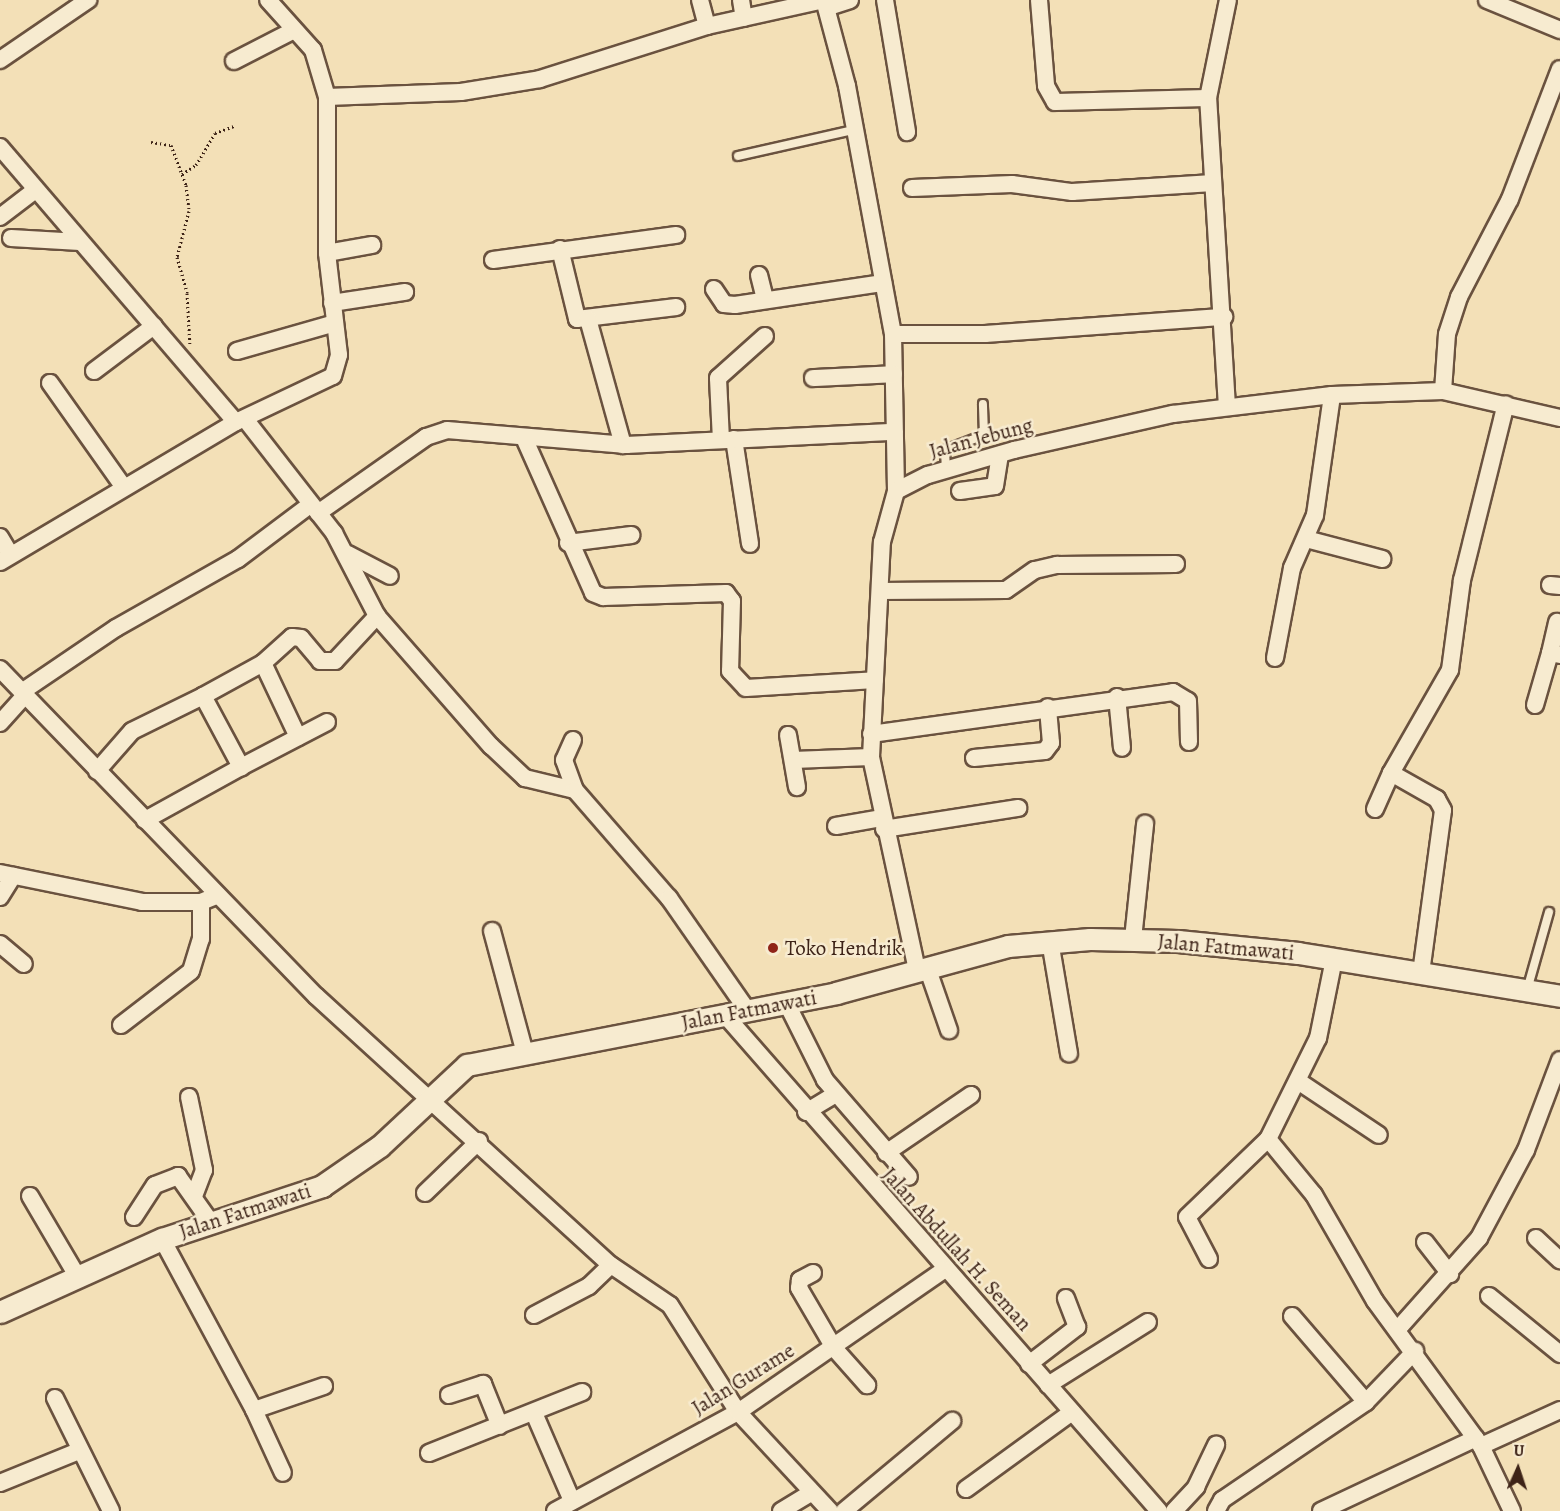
<!DOCTYPE html>
<style>
body{margin:0}
#map{position:relative;width:1560px;height:1511px;overflow:hidden;background:#f3e0b7;font-family:Alegreya,serif}
div>[style]{position:absolute}
[style*='--x']{left:calc(var(--x)*1px);top:calc(var(--y)*1px);width:calc(var(--w)*1px);rotate:calc(var(--a)*1deg)}
.path>*{height:3px;margin-top:-1.5px;transform-origin:0;background:repeating-linear-gradient(90deg,#3d2317 0 1.5px,transparent 0 4.5px)}
.roads{filter:drop-shadow(2px 0 #6a523f) drop-shadow(-2px 0 #6a523f) drop-shadow(0 2px #6a523f) drop-shadow(0 -2px #6a523f)}
.service>*{height:8px;margin:-4px;padding:0 4px;transform-origin:4px;border-radius:4px;background:#f7ebd0}
.minor>*{height:16px;margin:-8px;padding:0 8px;transform-origin:8px;border-radius:8px;background:#f7ebd0}
.tertiary>*{height:21px;margin:-10.5px;padding:0 10.5px;transform-origin:10.5px;border-radius:10.5px;background:#f7ebd0}
.dots>*{width:16px;height:16px;translate:-50% -50%;box-sizing:border-box;border:3px solid #f7ebd0;border-radius:50%}
span{translate:-50% -50%;white-space:nowrap;text-align:center;line-height:1.15;-webkit-text-stroke:5px #f7ebd0;paint-order:stroke}
.street-label{font-size:21px;color:#3d2317}
.poi-label{font-size:21px;color:#3d2317}
.left{translate:0 -50%;text-align:left}
.north{position:absolute;left:1488px;top:1439px;width:60px;height:60px;-webkit-text-stroke:4px #f7ebd0;paint-order:stroke;rotate:3deg;font-size:16px;font-weight:700;line-height:24px;text-align:center;color:#3d2317}
.north::after{content:'';display:block;margin:auto;width:21px;height:27px;background:#3d2317;clip-path:polygon(50% 0,100% 100%,50% 72%,0 100%)}
</style>
<div id="map">
<div class="path">
<div style="--x:151;--y:142;--w:20;--a:9"></div>
<div style="--x:171;--y:145;--w:43;--a:69.4"></div>
<div style="--x:186;--y:185;--w:26;--a:83"></div>
<div style="--x:189;--y:211;--w:48;--a:104.6"></div>
<div style="--x:177;--y:257;--w:37;--a:74"></div>
<div style="--x:187;--y:293;--w:53;--a:86.8"></div>
<div style="--x:182;--y:174;--w:17;--a:-33"></div>
<div style="--x:196;--y:165;--w:37;--a:-59"></div>
<div style="--x:215;--y:133;--w:20;--a:-20"></div>
</div>
<div class="roads">
<div class="service">
<div style="--x:738;--y:156;--w:118;--a:-12.7"></div>
<div style="--x:946;--y:470;--w:20;--a:-93"></div>
<div style="--x:945;--y:450;--w:42;--a:-21"></div>
<div style="--x:984;--y:435;--w:31;--a:-92"></div>
<div style="--x:1527;--y:990;--w:81;--a:-74.2"></div>
</div>
<div class="minor">
<div style="--x:700;--y:0;--w:27;--a:75"></div>
<div style="--x:741;--y:0;--w:18;--a:81"></div>
<div style="--x:885;--y:0;--w:134;--a:80.5"></div>
<div style="--x:1039;--y:0;--w:86;--a:85.3"></div>
<div style="--x:1046;--y:86;--w:18;--a:61"></div>
<div style="--x:1055;--y:102;--w:153;--a:-1.5"></div>
<div style="--x:1487;--y:0;--w:79;--a:22.3"></div>
<div style="--x:829;--y:7;--w:22;--a:-18"></div>
<div style="--x:0;--y:60;--w:107;--a:-34.3"></div>
<div style="--x:234;--y:61;--w:65;--a:-27.3"></div>
<div style="--x:327;--y:97;--w:134;--a:-2.1"></div>
<div style="--x:461;--y:92;--w:80;--a:-9.3"></div>
<div style="--x:540;--y:79;--w:175;--a:-17.6"></div>
<div style="--x:707;--y:26;--w:120;--a:-12.5"></div>
<div style="--x:824;--y:0;--w:89;--a:75"></div>
<div style="--x:847;--y:86;--w:252;--a:79.5"></div>
<div style="--x:893;--y:334;--w:157;--a:88.9"></div>
<div style="--x:0;--y:147;--w:362;--a:49.4"></div>
<div style="--x:912;--y:188;--w:100;--a:-2.3"></div>
<div style="--x:1012;--y:184;--w:61;--a:7.6"></div>
<div style="--x:1072;--y:192;--w:141;--a:-3.7"></div>
<div style="--x:0;--y:217;--w:43;--a:-37.4"></div>
<div style="--x:11;--y:238;--w:69;--a:3.3"></div>
<div style="--x:560;--y:249;--w:72;--a:76.3"></div>
<div style="--x:577;--y:319;--w:100;--a:-6.9"></div>
<div style="--x:327;--y:253;--w:46;--a:-10.1"></div>
<div style="--x:493;--y:260;--w:185;--a:-7.8"></div>
<div style="--x:759;--y:275;--w:25;--a:76"></div>
<div style="--x:714;--y:289;--w:18;--a:56"></div>
<div style="--x:724;--y:304;--w:11;--a:5"></div>
<div style="--x:735;--y:305;--w:150;--a:-8.5"></div>
<div style="--x:332;--y:303;--w:74;--a:-8.6"></div>
<div style="--x:588;--y:319;--w:131;--a:74.5"></div>
<div style="--x:893;--y:334;--w:92;--a:0"></div>
<div style="--x:985;--y:334;--w:240;--a:-4.1"></div>
<div style="--x:237;--y:351;--w:102;--a:-15.9"></div>
<div style="--x:94;--y:371;--w:75;--a:-36.9"></div>
<div style="--x:813;--y:378;--w:81;--a:-2.8"></div>
<div style="--x:50;--y:383;--w:126;--a:54.7"></div>
<div style="--x:1443;--y:391;--w:57;--a:-86"></div>
<div style="--x:1447;--y:334;--w:39;--a:-72"></div>
<div style="--x:1459;--y:297;--w:110;--a:-62.5"></div>
<div style="--x:1510;--y:199;--w:139;--a:-69"></div>
<div style="--x:1227;--y:407;--w:310;--a:-93.5"></div>
<div style="--x:1208;--y:98;--w:100;--a:-78.5"></div>
<div style="--x:245;--y:419;--w:145;--a:52"></div>
<div style="--x:334;--y:533;--w:93;--a:62.6"></div>
<div style="--x:377;--y:616;--w:173;--a:48.8"></div>
<div style="--x:491;--y:746;--w:47;--a:43.3"></div>
<div style="--x:525;--y:778;--w:51;--a:13.5"></div>
<div style="--x:734;--y:439;--w:106;--a:81.3"></div>
<div style="--x:525;--y:440;--w:167;--a:66"></div>
<div style="--x:593;--y:593;--w:11;--a:22"></div>
<div style="--x:603;--y:597;--w:123;--a:-1.9"></div>
<div style="--x:726;--y:593;--w:10;--a:53"></div>
<div style="--x:732;--y:601;--w:70;--a:91.6"></div>
<div style="--x:730;--y:671;--w:23;--a:47"></div>
<div style="--x:746;--y:688;--w:129;--a:-3.5"></div>
<div style="--x:721;--y:440;--w:62;--a:-92.8"></div>
<div style="--x:718;--y:378;--w:63;--a:-41.8"></div>
<div style="--x:960;--y:491;--w:35;--a:-8"></div>
<div style="--x:995;--y:486;--w:32;--a:-81"></div>
<div style="--x:318;--y:513;--w:132;--a:-35.1"></div>
<div style="--x:426;--y:437;--w:22;--a:-18"></div>
<div style="--x:447;--y:430;--w:180;--a:4.8"></div>
<div style="--x:626;--y:445;--w:269;--a:-2.8"></div>
<div style="--x:0;--y:537;--w:21;--a:59"></div>
<div style="--x:1306;--y:539;--w:79;--a:14.7"></div>
<div style="--x:568;--y:543;--w:64;--a:-7.2"></div>
<div style="--x:348;--y:554;--w:47;--a:27.6"></div>
<div style="--x:0;--y:562;--w:274;--a:-30.7"></div>
<div style="--x:236;--y:422;--w:107;--a:-25.4"></div>
<div style="--x:333;--y:376;--w:22;--a:-74"></div>
<div style="--x:339;--y:355;--w:103;--a:-96.7"></div>
<div style="--x:327;--y:253;--w:156;--a:-90"></div>
<div style="--x:327;--y:97;--w:49;--a:-106.6"></div>
<div style="--x:313;--y:50;--w:67;--a:-132"></div>
<div style="--x:1550;--y:585;--w:10;--a:6"></div>
<div style="--x:880;--y:591;--w:126;--a:-0.5"></div>
<div style="--x:1006;--y:590;--w:35;--a:-35"></div>
<div style="--x:1035;--y:570;--w:23;--a:-13"></div>
<div style="--x:1057;--y:565;--w:119;--a:-0.5"></div>
<div style="--x:1550;--y:653;--w:32;--a:-77"></div>
<div style="--x:1275;--y:658;--w:92;--a:-79.3"></div>
<div style="--x:1292;--y:568;--w:58;--a:-66.5"></div>
<div style="--x:1315;--y:515;--w:121;--a:-81.9"></div>
<div style="--x:263;--y:663;--w:82;--a:64.7"></div>
<div style="--x:0;--y:669;--w:455;--a:46"></div>
<div style="--x:316;--y:996;--w:399;--a:42.4"></div>
<div style="--x:611;--y:1265;--w:71;--a:34.1"></div>
<div style="--x:670;--y:1305;--w:127;--a:57.6"></div>
<div style="--x:738;--y:1412;--w:135;--a:47.1"></div>
<div style="--x:23;--y:691;--w:112;--a:-34.1"></div>
<div style="--x:116;--y:628;--w:140;--a:-29.5"></div>
<div style="--x:238;--y:559;--w:90;--a:-36.9"></div>
<div style="--x:203;--y:696;--w:68;--a:-28.8"></div>
<div style="--x:263;--y:663;--w:39;--a:-42"></div>
<div style="--x:292;--y:637;--w:9;--a:6"></div>
<div style="--x:301;--y:638;--w:30;--a:50"></div>
<div style="--x:320;--y:661;--w:15;--a:0"></div>
<div style="--x:335;--y:661;--w:62;--a:-47"></div>
<div style="--x:1117;--y:697;--w:51;--a:84.4"></div>
<div style="--x:1535;--y:705;--w:54;--a:-73.9"></div>
<div style="--x:1550;--y:653;--w:10;--a:11"></div>
<div style="--x:0;--y:723;--w:39;--a:-48"></div>
<div style="--x:871;--y:734;--w:305;--a:-7.9"></div>
<div style="--x:1173;--y:692;--w:17;--a:31"></div>
<div style="--x:1188;--y:701;--w:41;--a:88.6"></div>
<div style="--x:788;--y:735;--w:53;--a:80.2"></div>
<div style="--x:573;--y:740;--w:22;--a:114"></div>
<div style="--x:564;--y:760;--w:32;--a:70"></div>
<div style="--x:575;--y:790;--w:143;--a:49"></div>
<div style="--x:669;--y:898;--w:136;--a:55.1"></div>
<div style="--x:974;--y:758;--w:71;--a:-5.6"></div>
<div style="--x:1045;--y:751;--w:10;--a:-53"></div>
<div style="--x:1051;--y:743;--w:36;--a:-95"></div>
<div style="--x:793;--y:760;--w:78;--a:-2.2"></div>
<div style="--x:241;--y:767;--w:97;--a:-27.6"></div>
<div style="--x:97;--y:771;--w:53;--a:-48.8"></div>
<div style="--x:132;--y:731;--w:79;--a:-26.2"></div>
<div style="--x:203;--y:696;--w:81;--a:61.8"></div>
<div style="--x:241;--y:767;--w:110;--a:151.1"></div>
<div style="--x:1375;--y:809;--w:39;--a:-66"></div>
<div style="--x:836;--y:826;--w:47;--a:-9.9"></div>
<div style="--x:884;--y:829;--w:136;--a:-8.9"></div>
<div style="--x:0;--y:873;--w:145;--a:11.5"></div>
<div style="--x:142;--y:902;--w:59;--a:0"></div>
<div style="--x:201;--y:902;--w:18;--a:-22"></div>
<div style="--x:0;--y:897;--w:25;--a:-58"></div>
<div style="--x:492;--y:931;--w:126;--a:74.9"></div>
<div style="--x:1133;--y:939;--w:116;--a:-84"></div>
<div style="--x:1050;--y:941;--w:114;--a:80.4"></div>
<div style="--x:0;--y:944;--w:31;--a:40"></div>
<div style="--x:1334;--y:959;--w:81;--a:101.4"></div>
<div style="--x:1318;--y:1038;--w:113;--a:116.3"></div>
<div style="--x:1268;--y:1139;--w:72;--a:50.6"></div>
<div style="--x:1314;--y:1195;--w:122;--a:60.1"></div>
<div style="--x:1375;--y:1301;--w:180;--a:53.8"></div>
<div style="--x:1481;--y:1446;--w:72;--a:64.5"></div>
<div style="--x:927;--y:967;--w:67;--a:70.8"></div>
<div style="--x:917;--y:970;--w:218;--a:-102.2"></div>
<div style="--x:871;--y:757;--w:215;--a:-87.1"></div>
<div style="--x:882;--y:542;--w:53;--a:-74.6"></div>
<div style="--x:896;--y:491;--w:36;--a:-27"></div>
<div style="--x:928;--y:475;--w:90;--a:-16.2"></div>
<div style="--x:1014;--y:450;--w:163;--a:-12.8"></div>
<div style="--x:1173;--y:414;--w:160;--a:-6.8"></div>
<div style="--x:1332;--y:395;--w:111;--a:-2.1"></div>
<div style="--x:1443;--y:391;--w:120;--a:13"></div>
<div style="--x:1421;--y:973;--w:164;--a:-82.3"></div>
<div style="--x:1443;--y:810;--w:13;--a:-119"></div>
<div style="--x:1437;--y:799;--w:53;--a:-150.5"></div>
<div style="--x:1391;--y:773;--w:119;--a:-60.2"></div>
<div style="--x:1450;--y:670;--w:91;--a:-82.4"></div>
<div style="--x:1462;--y:580;--w:181;--a:-76"></div>
<div style="--x:786;--y:1002;--w:87;--a:63.4"></div>
<div style="--x:825;--y:1080;--w:128;--a:49.1"></div>
<div style="--x:725;--y:1015;--w:659;--a:48.81"></div>
<div style="--x:121;--y:1025;--w:88;--a:-37.6"></div>
<div style="--x:191;--y:971;--w:34;--a:-73"></div>
<div style="--x:201;--y:939;--w:37;--a:-90"></div>
<div style="--x:1298;--y:1081;--w:97;--a:33.7"></div>
<div style="--x:189;--y:1097;--w:75;--a:78.4"></div>
<div style="--x:204;--y:1170;--w:26;--a:111"></div>
<div style="--x:806;--y:1112;--w:35;--a:-31"></div>
<div style="--x:886;--y:1153;--w:103;--a:-34.3"></div>
<div style="--x:425;--y:1193;--w:75;--a:-43.9"></div>
<div style="--x:30;--y:1196;--w:91;--a:59.5"></div>
<div style="--x:134;--y:1217;--w:38;--a:-57"></div>
<div style="--x:155;--y:1185;--w:25;--a:-21"></div>
<div style="--x:178;--y:1176;--w:59;--a:54.7"></div>
<div style="--x:1536;--y:1238;--w:33;--a:43"></div>
<div style="--x:162;--y:1239;--w:194;--a:61.7"></div>
<div style="--x:254;--y:1410;--w:74;--a:-18.9"></div>
<div style="--x:1425;--y:1242;--w:41;--a:52"></div>
<div style="--x:1209;--y:1259;--w:47;--a:-117.6"></div>
<div style="--x:1187;--y:1217;--w:112;--a:-43.9"></div>
<div style="--x:813;--y:1273;--w:15;--a:152"></div>
<div style="--x:800;--y:1280;--w:8;--a:97"></div>
<div style="--x:799;--y:1288;--w:69;--a:59.7"></div>
<div style="--x:834;--y:1348;--w:50;--a:48.3"></div>
<div style="--x:1489;--y:1296;--w:92;--a:39.2"></div>
<div style="--x:534;--y:1315;--w:62;--a:-27.8"></div>
<div style="--x:589;--y:1286;--w:30;--a:-44"></div>
<div style="--x:1292;--y:1316;--w:113;--a:49.3"></div>
<div style="--x:1398;--y:1329;--w:122;--a:-48.3"></div>
<div style="--x:1479;--y:1238;--w:100;--a:-61.9"></div>
<div style="--x:1526;--y:1150;--w:96;--a:-69.3"></div>
<div style="--x:1029;--y:1364;--w:61;--a:-37.6"></div>
<div style="--x:1077;--y:1327;--w:31;--a:-111"></div>
<div style="--x:1048;--y:1385;--w:118;--a:-32.2"></div>
<div style="--x:449;--y:1395;--w:36;--a:-18"></div>
<div style="--x:483;--y:1384;--w:45;--a:68"></div>
<div style="--x:55;--y:1398;--w:126;--a:63.6"></div>
<div style="--x:254;--y:1410;--w:69;--a:65.3"></div>
<div style="--x:534;--y:1413;--w:96;--a:66.6"></div>
<div style="--x:1481;--y:1446;--w:87;--a:-24.5"></div>
<div style="--x:429;--y:1453;--w:165;--a:-21.7"></div>
<div style="--x:0;--y:1483;--w:85;--a:-22.1"></div>
<div style="--x:966;--y:1489;--w:131;--a:-36"></div>
<div style="--x:555;--y:1511;--w:208;--a:-28.4"></div>
<div style="--x:738;--y:1412;--w:250;--a:-34.6"></div>
<div style="--x:781;--y:1511;--w:35;--a:-31"></div>
<div style="--x:844;--y:1511;--w:141;--a:-39.8"></div>
<div style="--x:1174;--y:1511;--w:33;--a:-47"></div>
<div style="--x:1196;--y:1487;--w:47;--a:-64.5"></div>
<div style="--x:1216;--y:1511;--w:13;--a:-61"></div>
<div style="--x:1222;--y:1500;--w:174;--a:-34.2"></div>
<div style="--x:1366;--y:1402;--w:71;--a:-46.1"></div>
<div style="--x:1321;--y:1511;--w:171;--a:-25.2"></div>
</div>
<div class="tertiary">
<div style="--x:0;--y:1312;--w:178;--a:-24.3"></div>
<div style="--x:162;--y:1239;--w:169;--a:-18.3"></div>
<div style="--x:322;--y:1186;--w:70;--a:-34.6"></div>
<div style="--x:380;--y:1146;--w:119;--a:-43"></div>
<div style="--x:467;--y:1065;--w:376;--a:-11"></div>
<div style="--x:836;--y:993;--w:178;--a:-15.3"></div>
<div style="--x:1008;--y:946;--w:82;--a:-4.9"></div>
<div style="--x:1090;--y:939;--w:88;--a:1.3"></div>
<div style="--x:1178;--y:941;--w:121;--a:5.7"></div>
<div style="--x:1298;--y:953;--w:266;--a:9.3"></div>
</div>
</div>
<div class="dots">
<div style="left:773px;top:948px;background:#8f2418"></div>
</div>
<div class="street-label">
<span style="left:981px;top:438px;rotate:-15deg">Jalan Jebung</span>
<span style="left:1226px;top:947px;rotate:5deg">Jalan Fatmawati</span>
<span style="left:749px;top:1010px;rotate:-11deg">Jalan Fatmawati</span>
<span style="left:245px;top:1211px;rotate:-18deg">Jalan Fatmawati</span>
<span style="left:957px;top:1249px;rotate:48deg">Jalan Abdullah H. Seman</span>
<span style="left:743px;top:1379px;rotate:-32deg">Jalan Gurame</span>
</div>
<div class="poi-label">
<span class="left" style="left:785px;top:948px">Toko Hendrik</span>
</div>
<div class="north">U</div>
</div>
